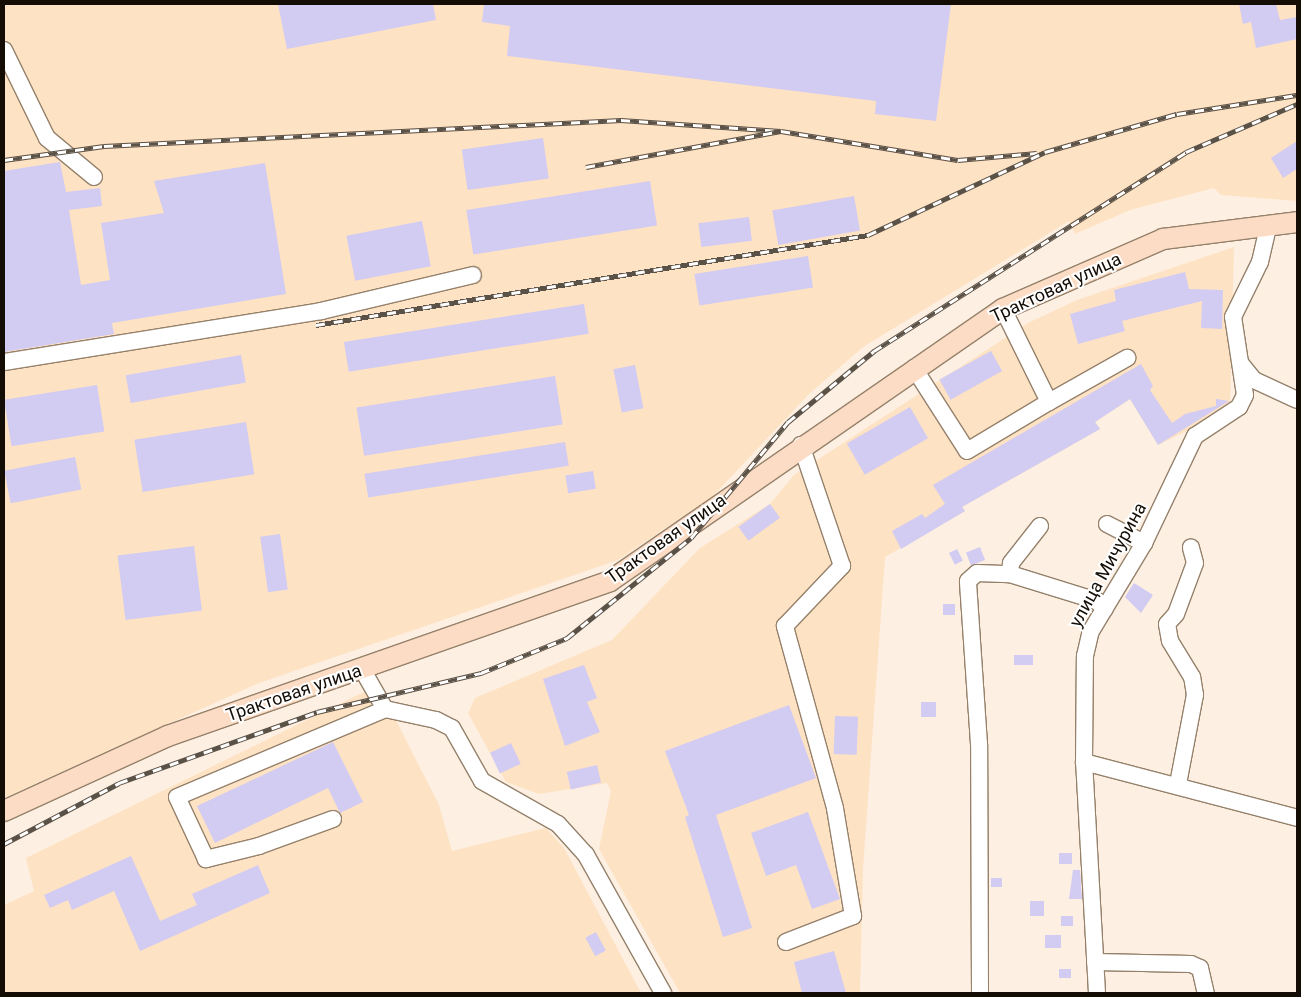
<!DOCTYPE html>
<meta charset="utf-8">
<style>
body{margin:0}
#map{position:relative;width:1301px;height:997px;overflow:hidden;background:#fdefe1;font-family:Roboto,sans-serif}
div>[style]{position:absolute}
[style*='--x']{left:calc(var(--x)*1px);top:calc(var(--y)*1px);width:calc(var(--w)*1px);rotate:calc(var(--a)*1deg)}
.built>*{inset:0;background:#fee2c4}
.building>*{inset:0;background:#d2cbf2;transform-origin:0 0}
.roads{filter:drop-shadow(1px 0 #95816b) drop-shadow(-1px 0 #95816b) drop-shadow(0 1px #95816b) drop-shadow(0 -1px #95816b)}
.minor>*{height:16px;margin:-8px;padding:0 8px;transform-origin:8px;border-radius:8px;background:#fff}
.major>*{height:20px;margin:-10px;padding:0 10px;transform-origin:10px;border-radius:10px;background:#fddcc5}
.rail>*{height:5px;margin-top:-2.5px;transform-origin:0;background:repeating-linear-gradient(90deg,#fff 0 9px,#5a5147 0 18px);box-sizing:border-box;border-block:1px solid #5a5147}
span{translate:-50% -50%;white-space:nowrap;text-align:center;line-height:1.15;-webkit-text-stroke:4px #fff;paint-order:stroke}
.street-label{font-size:18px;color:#140d05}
.frame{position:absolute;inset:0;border:5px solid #140d05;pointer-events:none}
</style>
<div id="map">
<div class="built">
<div style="clip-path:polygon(4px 4px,1297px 4px,1297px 201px,1221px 195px,1214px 188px,1130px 210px,1075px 234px,1069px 221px,863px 347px,808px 395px,713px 496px,618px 560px,259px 683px,4px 798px)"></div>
<div style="clip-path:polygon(1234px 247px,1230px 410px,1158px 445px,1130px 399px,1095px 422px,1100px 429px,962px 507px,965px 511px,885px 557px,863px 869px,860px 993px,680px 993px,599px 849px,611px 791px,607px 783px,539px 794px,506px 782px,468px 713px,475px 698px,612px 640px,700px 548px,770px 504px,794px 475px,1028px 323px,1077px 300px)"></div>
<div style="clip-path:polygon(378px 685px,439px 805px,452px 851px,546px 828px,564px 848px,641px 993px,4px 993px,4px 905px,34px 891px,26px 858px)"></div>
</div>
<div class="building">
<div style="clip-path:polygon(278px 4px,433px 4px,436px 20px,287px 49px)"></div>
<div style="clip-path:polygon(484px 4px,951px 4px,936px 121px,875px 114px,876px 101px,507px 56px,510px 26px,482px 22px)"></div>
<div style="clip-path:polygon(1239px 4px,1276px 4px,1280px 20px,1297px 17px,1297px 39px,1256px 48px,1251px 22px,1243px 24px)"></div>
<div style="left:543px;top:138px;width:41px;height:82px;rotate:82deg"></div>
<div style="clip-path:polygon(1297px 141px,1297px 169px,1283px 178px,1271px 158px)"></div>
<div style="clip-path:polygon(60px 162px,66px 192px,100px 188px,102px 206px,69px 210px,81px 285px,110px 280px,101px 223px,164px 213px,154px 181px,265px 163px,286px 294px,112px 323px,114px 334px,4px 352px,4px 171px)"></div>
<div style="left:650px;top:181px;width:45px;height:186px;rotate:81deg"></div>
<div style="left:854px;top:196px;width:35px;height:83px;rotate:80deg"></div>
<div style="left:749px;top:217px;width:24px;height:51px;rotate:83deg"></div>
<div style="left:422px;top:221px;width:46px;height:77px;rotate:79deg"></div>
<div style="left:808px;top:256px;width:32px;height:115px;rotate:81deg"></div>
<div style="clip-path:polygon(1185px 272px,1189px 289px,1223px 290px,1222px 329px,1201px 328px,1202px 301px,1122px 321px,1125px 331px,1078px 344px,1070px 314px,1116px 301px,1114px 290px)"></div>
<div style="left:584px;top:304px;width:30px;height:243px;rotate:81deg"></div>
<div style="left:991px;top:351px;width:23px;height:59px;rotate:61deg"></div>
<div style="left:241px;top:355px;width:28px;height:117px;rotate:80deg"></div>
<div style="clip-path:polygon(1141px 364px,1153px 386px,1150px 390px,1172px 423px,1185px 414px,1216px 406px,1216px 399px,1229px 401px,1158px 445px,1130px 399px,1095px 422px,1100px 429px,962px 507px,965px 511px,901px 549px,892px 531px,922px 514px,925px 518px,945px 504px,933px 485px)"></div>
<div style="left:635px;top:365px;width:44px;height:22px;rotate:79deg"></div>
<div style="left:555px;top:376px;width:49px;height:201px;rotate:81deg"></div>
<div style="left:97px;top:385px;width:47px;height:94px;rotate:81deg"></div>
<div style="left:910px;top:407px;width:36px;height:73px;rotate:60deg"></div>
<div style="left:246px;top:422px;width:53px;height:113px;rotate:81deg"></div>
<div style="left:565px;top:442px;width:24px;height:203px;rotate:81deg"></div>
<div style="left:75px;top:457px;width:33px;height:72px;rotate:79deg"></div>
<div style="left:593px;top:471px;width:18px;height:28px;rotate:81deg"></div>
<div style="left:770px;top:504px;width:17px;height:39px;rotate:54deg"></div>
<div style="left:280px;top:534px;width:56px;height:20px;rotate:82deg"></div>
<div style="left:194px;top:546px;width:65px;height:77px;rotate:83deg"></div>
<div style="left:980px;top:547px;width:14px;height:15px;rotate:69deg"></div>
<div style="left:957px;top:549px;width:13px;height:9px;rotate:63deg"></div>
<div style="clip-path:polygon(1134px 583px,1153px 595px,1141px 613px,1125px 597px)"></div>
<div style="left:943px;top:604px;width:12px;height:11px"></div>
<div style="left:1014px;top:655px;width:19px;height:10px"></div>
<div style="clip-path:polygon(584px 665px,597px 698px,587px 702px,600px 732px,565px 746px,543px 679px)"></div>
<div style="left:921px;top:702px;width:15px;height:15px"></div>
<div style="clip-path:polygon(789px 705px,816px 778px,716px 815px,752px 928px,723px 937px,685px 817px,689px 815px,665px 751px)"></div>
<div style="left:835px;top:716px;width:23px;height:38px;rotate:2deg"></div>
<div style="clip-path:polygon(333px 742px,363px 802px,340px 813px,328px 788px,215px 843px,197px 806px)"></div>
<div style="left:511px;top:743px;width:23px;height:23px;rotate:65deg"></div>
<div style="left:597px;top:765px;width:18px;height:31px;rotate:77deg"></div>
<div style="clip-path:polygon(808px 812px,840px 899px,812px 909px,796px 865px,766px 876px,751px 833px)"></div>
<div style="left:1059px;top:853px;width:13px;height:11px"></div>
<div style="clip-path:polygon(131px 856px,160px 921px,197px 905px,192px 894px,258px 865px,270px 893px,140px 951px,114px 891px,72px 910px,68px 900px,50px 908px,44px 895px)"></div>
<div style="clip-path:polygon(1073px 870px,1080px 870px,1082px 899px,1069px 899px)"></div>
<div style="left:991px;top:878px;width:11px;height:9px"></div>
<div style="left:1030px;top:901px;width:14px;height:15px"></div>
<div style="left:1061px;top:916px;width:12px;height:10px"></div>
<div style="left:596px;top:932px;width:21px;height:12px;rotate:62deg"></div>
<div style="left:1045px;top:935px;width:16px;height:13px"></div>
<div style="clip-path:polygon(834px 951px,846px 993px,802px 993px,794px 962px)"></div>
<div style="left:1059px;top:969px;width:12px;height:9px"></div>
</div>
<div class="roads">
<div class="minor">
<div style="--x:4;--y:50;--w:98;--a:64"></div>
<div style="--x:47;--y:138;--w:61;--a:39.7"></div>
<div style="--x:4;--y:362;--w:321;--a:-9.1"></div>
<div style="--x:321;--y:311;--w:156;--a:-13.3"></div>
<div style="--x:1241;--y:364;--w:21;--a:51"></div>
<div style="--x:1254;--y:380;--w:47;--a:24.9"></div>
<div style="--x:914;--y:368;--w:98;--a:57.4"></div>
<div style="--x:967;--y:451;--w:96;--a:-30.9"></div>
<div style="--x:1049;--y:402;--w:104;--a:-116.3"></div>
<div style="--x:1049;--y:402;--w:90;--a:-29.4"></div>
<div style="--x:1107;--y:524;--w:42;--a:27.2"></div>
<div style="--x:1010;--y:574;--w:11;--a:-85"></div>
<div style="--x:1011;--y:563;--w:47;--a:-51.9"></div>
<div style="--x:362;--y:669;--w:46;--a:60.1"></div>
<div style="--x:385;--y:709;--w:52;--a:12.2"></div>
<div style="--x:436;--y:720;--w:18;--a:27"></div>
<div style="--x:452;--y:728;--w:61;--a:60.5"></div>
<div style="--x:482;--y:781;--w:87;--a:29.5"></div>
<div style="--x:558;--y:824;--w:42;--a:47.9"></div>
<div style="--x:586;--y:855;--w:158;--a:60.8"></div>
<div style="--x:1084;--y:762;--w:220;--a:14.7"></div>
<div style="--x:1178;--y:784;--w:91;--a:-79.2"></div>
<div style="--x:1195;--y:695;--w:18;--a:-99"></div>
<div style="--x:1192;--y:677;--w:42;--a:-121.4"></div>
<div style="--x:1170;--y:641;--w:17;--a:-100"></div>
<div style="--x:1167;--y:624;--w:13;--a:-48"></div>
<div style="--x:1176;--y:614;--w:54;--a:-69.6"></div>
<div style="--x:1195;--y:563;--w:16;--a:-105"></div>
<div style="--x:333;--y:819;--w:79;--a:160"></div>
<div style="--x:259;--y:846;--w:55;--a:166.2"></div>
<div style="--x:206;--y:859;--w:68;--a:-115.1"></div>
<div style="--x:177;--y:797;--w:226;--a:-22.9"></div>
<div style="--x:786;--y:942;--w:72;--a:-21.2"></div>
<div style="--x:853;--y:916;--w:109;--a:-99.5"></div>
<div style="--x:835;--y:808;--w:189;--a:-105.4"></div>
<div style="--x:785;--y:626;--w:83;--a:-46.5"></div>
<div style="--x:842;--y:566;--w:128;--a:-108.7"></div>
<div style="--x:1095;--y:962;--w:96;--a:1.2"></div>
<div style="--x:1191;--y:964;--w:10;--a:24"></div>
<div style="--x:1200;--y:968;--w:26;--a:77"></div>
<div style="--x:980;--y:993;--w:249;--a:-90.2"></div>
<div style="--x:979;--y:744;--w:163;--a:-93.9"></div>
<div style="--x:968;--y:581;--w:12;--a:-42"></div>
<div style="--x:977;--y:573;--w:33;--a:2"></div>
<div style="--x:1010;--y:574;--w:91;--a:17.2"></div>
<div style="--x:1097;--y:601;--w:11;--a:45"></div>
<div style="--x:1097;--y:993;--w:231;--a:-93.2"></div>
<div style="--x:1084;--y:762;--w:106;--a:-89.5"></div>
<div style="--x:1085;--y:656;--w:26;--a:-77"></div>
<div style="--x:1091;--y:631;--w:103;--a:-58.9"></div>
<div style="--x:1144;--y:543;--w:119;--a:-64.5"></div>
<div style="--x:1195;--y:436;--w:53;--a:-33.4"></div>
<div style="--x:1239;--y:407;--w:13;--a:-63"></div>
<div style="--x:1245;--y:395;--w:79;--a:-98.7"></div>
<div style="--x:1233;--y:317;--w:61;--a:-63.9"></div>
<div style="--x:1260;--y:262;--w:37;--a:-77"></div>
</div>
<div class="major">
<div style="--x:4;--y:811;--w:180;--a:-24.6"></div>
<div style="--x:168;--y:736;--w:468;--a:-19.3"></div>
<div style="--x:610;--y:581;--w:478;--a:-34.7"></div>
<div style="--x:1003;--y:309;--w:175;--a:-23.6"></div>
<div style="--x:1163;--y:239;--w:135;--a:-7.2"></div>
</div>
</div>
<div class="rail">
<div style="--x:4;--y:160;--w:101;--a:-8"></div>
<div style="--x:104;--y:146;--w:518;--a:-2.88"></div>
<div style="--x:621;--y:120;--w:160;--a:3.9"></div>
<div style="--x:586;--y:167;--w:198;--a:-10.5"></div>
<div style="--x:781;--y:131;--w:179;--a:9.3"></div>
<div style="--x:958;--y:160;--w:79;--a:-5.1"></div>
<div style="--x:316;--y:325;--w:559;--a:-9.26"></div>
<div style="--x:868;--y:235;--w:195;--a:-25.1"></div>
<div style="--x:1045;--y:152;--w:137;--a:-16.1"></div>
<div style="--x:1177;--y:114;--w:121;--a:-9"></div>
<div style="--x:4;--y:844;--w:130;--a:-27.9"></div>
<div style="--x:119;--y:783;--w:210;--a:-19.7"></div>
<div style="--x:317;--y:712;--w:169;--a:-13.4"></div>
<div style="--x:481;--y:673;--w:93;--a:-22.1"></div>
<div style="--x:567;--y:638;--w:159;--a:-38.9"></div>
<div style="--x:691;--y:538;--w:151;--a:-50.1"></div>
<div style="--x:788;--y:422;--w:112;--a:-39.5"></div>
<div style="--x:874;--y:351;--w:370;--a:-32.5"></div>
<div style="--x:1186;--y:152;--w:121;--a:-23.4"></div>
</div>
<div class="street-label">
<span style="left:1056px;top:288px;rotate:-25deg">Трактовая улица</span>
<span style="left:666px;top:539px;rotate:-35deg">Трактовая улица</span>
<span style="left:1108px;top:565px;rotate:-61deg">улица Мичурина</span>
<span style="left:294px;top:693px;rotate:-19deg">Трактовая улица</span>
</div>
<div class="frame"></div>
</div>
